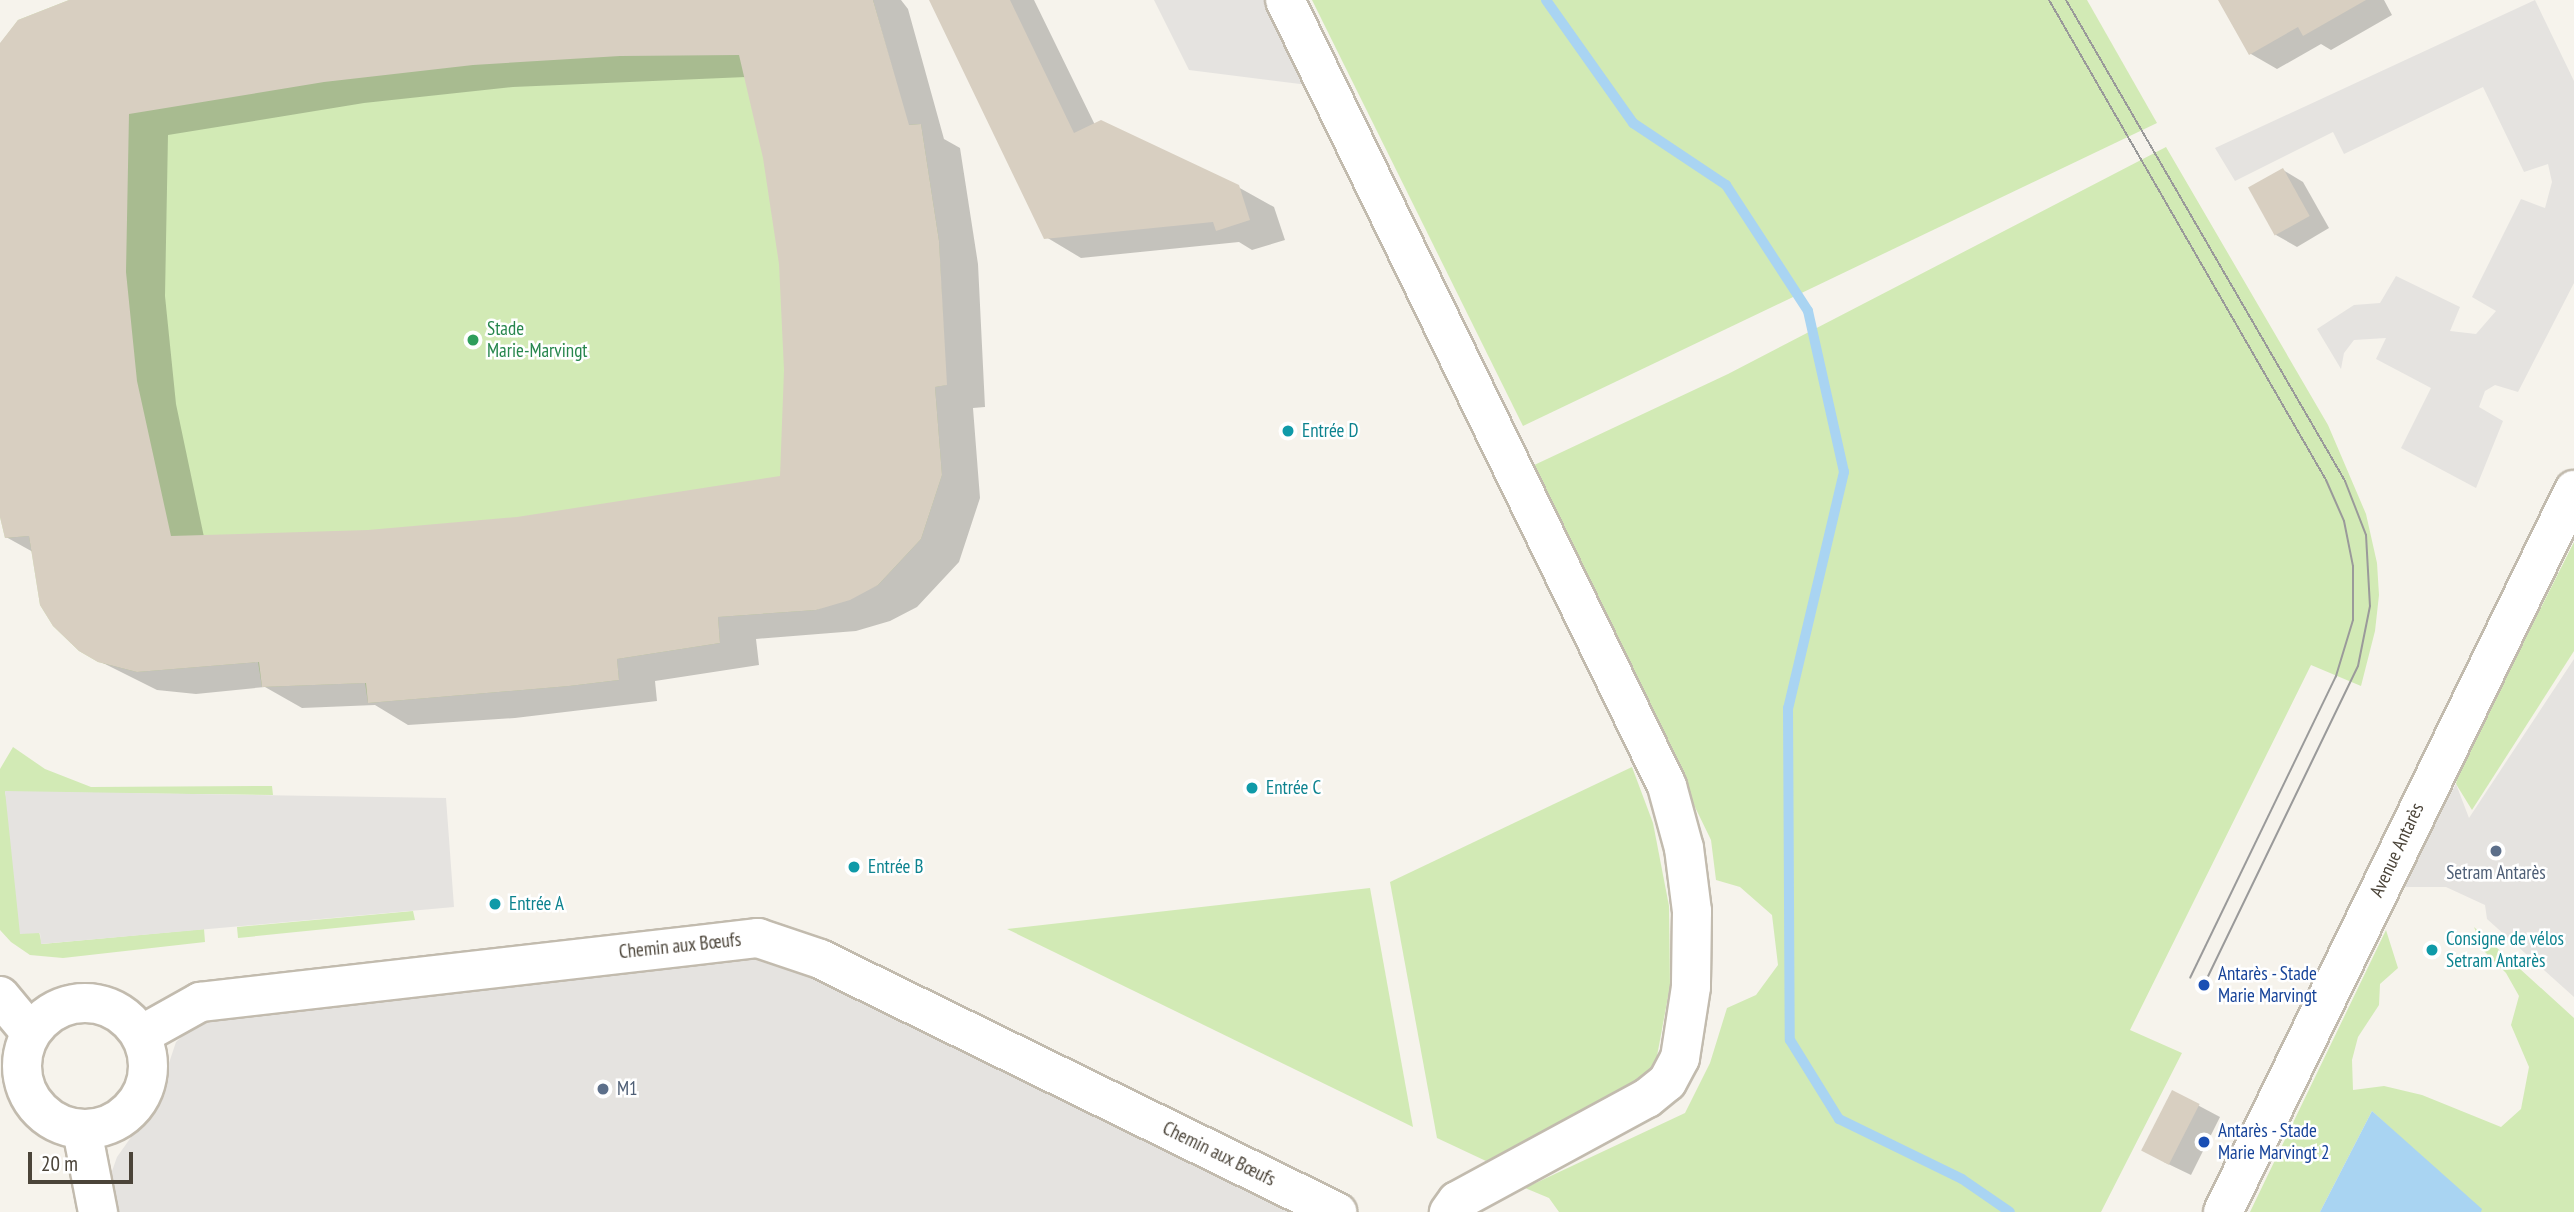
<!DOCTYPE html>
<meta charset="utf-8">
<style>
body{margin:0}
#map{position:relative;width:2574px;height:1212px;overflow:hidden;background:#f6f3ec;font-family:"PT Sans Narrow",sans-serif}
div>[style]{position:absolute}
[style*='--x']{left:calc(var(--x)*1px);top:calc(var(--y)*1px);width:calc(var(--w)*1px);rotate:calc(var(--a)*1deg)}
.green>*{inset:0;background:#d2eab5}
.parking>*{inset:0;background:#e5e3e0}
.water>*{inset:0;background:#a9d4f2}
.shadow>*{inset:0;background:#0003}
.stream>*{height:10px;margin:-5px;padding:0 5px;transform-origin:5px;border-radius:5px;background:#a9d4f2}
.building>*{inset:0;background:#d8cfc1;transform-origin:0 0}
.roads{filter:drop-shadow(2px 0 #c2bbae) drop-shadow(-2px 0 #c2bbae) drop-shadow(0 2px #c2bbae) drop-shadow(0 -2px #c2bbae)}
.street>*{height:38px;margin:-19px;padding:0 19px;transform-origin:19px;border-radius:19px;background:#fff}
.street>.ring{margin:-19px;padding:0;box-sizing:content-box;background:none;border:38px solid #fff;border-radius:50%}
.tram>*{height:2px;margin:-1px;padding:0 1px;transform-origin:1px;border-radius:1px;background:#9a9a9a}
.dots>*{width:19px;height:19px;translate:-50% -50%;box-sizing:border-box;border:4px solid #fff;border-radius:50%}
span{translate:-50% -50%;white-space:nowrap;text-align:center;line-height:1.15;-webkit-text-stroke:5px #fff;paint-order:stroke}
.leisure-label{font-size:19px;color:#27864d}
.left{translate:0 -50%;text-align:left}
.culture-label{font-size:19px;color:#0d838f}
.street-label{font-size:19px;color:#4b4439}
.service-label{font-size:19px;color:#4e5e75}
.transit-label{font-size:19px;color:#164399}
.scale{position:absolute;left:28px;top:1152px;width:105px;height:32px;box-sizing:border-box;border:4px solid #4b4439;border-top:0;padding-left:9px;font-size:21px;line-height:24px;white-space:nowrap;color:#4b4439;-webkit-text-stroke:5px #fff;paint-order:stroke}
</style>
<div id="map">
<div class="green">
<div style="clip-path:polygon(69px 0,873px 0,908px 125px,921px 124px,939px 241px,946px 385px,935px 387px,942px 475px,921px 539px,878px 585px,816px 610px,718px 617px,720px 643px,617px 659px,619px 680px,569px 686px,368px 703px,365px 683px,262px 687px,258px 662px,137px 672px,98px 662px,79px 651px,53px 626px,40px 605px,29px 536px,5px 538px,0 517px,0 44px,18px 20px)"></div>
<div style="clip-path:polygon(1312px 0,2087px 0,2157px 123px,1523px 426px)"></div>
<div style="clip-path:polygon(2166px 147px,2328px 425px,2366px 514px,2377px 563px,2379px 595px,2375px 631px,2361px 686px,2311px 665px,2130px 1030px,2182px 1053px,2101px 1212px,1559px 1212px,1549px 1198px,1525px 1188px,1685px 1113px,1710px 1063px,1727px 1008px,1756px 995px,1778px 965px,1772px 915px,1740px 887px,1716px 880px,1711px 840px,1530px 467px,1728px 374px)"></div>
<div style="clip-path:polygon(2574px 542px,2574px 651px,2472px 810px,2456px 784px,2459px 770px)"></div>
<div style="clip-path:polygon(13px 747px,45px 769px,91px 787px,272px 786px,273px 795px,5px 792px,42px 944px,204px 929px,205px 942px,63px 958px,30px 955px,11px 942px,0 930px,0 769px)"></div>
<div style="clip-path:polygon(1632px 767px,1653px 823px,1669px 906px,1670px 986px,1655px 1067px,1616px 1099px,1486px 1161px,1437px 1138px,1390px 882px)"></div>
<div style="clip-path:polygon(1370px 888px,1413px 1127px,1007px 929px)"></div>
<div style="clip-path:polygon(413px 911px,415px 920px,238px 938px,237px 927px)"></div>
<div style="clip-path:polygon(2474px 927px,2574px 1018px,2574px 1212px,2481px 1212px,2372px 1111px,2320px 1212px,2250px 1212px,2386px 930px,2398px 968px,2380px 984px,2379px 1005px,2358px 1037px,2352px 1060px,2353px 1090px,2384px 1086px,2422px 1095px,2501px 1127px,2521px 1109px,2529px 1067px,2511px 1025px,2519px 996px,2506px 973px,2484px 951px)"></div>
</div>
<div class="parking">
<div style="clip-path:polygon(1154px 0,1268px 0,1308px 85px,1189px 70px)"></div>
<div style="clip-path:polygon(2535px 0,2574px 81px,2574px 283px,2518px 392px,2495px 385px,2485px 391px,2479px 407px,2503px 421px,2476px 488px,2401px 448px,2431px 388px,2376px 359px,2386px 338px,2354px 340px,2344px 353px,2341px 369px,2317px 329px,2354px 305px,2380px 303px,2396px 276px,2460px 307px,2450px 331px,2476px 334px,2496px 311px,2472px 297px,2521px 199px,2545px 208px,2552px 182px,2548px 164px,2524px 172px,2483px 87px,2344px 154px,2333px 132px,2235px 181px,2215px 148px)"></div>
<div style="clip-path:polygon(2574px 659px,2574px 997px,2487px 919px,2485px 905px,2446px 887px,2398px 887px,2456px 784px,2469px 818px)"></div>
<div style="clip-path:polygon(5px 791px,446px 798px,454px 907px,41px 944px,40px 933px,20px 934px)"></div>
<div style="clip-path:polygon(757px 957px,789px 964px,1297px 1212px,117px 1212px,111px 1174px,117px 1157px,156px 1102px,176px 1042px,203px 1017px)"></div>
</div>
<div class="water">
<div style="clip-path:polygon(2372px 1111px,2482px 1209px,2481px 1212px,2320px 1212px)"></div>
</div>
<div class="shadow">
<div style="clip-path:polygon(evenodd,74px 0,901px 0,908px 9px,944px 139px,960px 148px,978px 264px,985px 407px,973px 408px,980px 498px,959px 562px,917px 607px,890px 621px,856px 631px,756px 639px,759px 665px,655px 681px,657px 701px,515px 718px,408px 725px,375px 705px,302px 708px,265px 687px,196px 694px,157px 690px,99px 661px,33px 552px,6px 537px,0 507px,0 49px,74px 0,746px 77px,765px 158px,781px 263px,786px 370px,782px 478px,518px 519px,368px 532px,204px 537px,176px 404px,165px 296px,168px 135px,364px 103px,513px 87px,746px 77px)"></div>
<div style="clip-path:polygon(931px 0,1034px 0,1095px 125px,1238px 187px,1274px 207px,1285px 240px,1252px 250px,1239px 242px,1081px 258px,1046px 237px)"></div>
<div style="clip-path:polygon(2220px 0,2384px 0,2392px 15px,2331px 50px,2321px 44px,2277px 69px,2251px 54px)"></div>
<div style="clip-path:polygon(2283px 170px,2303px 182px,2329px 228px,2297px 247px,2276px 235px)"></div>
<div style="clip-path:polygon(2173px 1092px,2220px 1117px,2191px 1175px,2164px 1162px)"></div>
</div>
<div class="stream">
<div style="--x:1546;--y:0;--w:151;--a:54.7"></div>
<div style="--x:1633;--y:123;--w:112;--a:33.7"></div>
<div style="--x:1726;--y:185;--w:150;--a:56.9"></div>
<div style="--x:1808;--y:311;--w:165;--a:77.4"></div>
<div style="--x:1844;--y:472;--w:243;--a:103.3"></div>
<div style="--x:1788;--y:708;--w:332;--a:89.7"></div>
<div style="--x:1790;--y:1040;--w:93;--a:58.2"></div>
<div style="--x:1839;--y:1119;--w:137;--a:26"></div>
<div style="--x:1962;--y:1179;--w:58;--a:34.5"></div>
</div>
<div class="building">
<div style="clip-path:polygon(evenodd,69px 0,873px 0,909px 125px,921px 124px,939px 241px,947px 385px,935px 387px,942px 475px,921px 539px,878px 585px,850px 600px,816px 610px,718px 617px,720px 643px,617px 659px,619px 680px,569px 686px,368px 703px,366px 683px,262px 687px,259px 662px,137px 672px,98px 662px,79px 651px,53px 626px,40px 605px,29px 536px,5px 538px,0 517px,0 43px,18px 20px,69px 0,739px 55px,763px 158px,779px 264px,784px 370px,780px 476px,517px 517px,368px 530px,171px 536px,137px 381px,126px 272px,129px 114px,324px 82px,473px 65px,620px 56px,739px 55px)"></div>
<div style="clip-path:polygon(929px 0,1010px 0,1074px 133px,1101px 120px,1239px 185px,1250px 220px,1216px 231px,1213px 222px,1044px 239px)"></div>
<div style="clip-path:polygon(2218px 0,2366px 0,2303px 36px,2298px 27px,2249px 55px)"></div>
<div style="left:2283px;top:168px;width:55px;height:40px;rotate:61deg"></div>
<div style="left:2172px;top:1090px;width:31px;height:68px;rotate:27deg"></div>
</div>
<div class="roads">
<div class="street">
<div style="--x:1285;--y:0;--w:874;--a:64.08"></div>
<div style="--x:1667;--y:786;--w:64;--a:74.7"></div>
<div style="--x:1684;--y:848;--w:64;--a:82.8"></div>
<div style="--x:1692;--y:911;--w:76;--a:90.8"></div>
<div style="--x:1691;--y:987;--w:72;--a:98.8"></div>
<div style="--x:1680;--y:1058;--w:27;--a:118"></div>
<div style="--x:1667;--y:1082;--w:26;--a:141"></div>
<div style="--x:1647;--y:1098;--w:216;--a:151.5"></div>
<div style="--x:1457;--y:1201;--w:14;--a:126"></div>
<div style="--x:0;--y:996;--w:47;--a:50.2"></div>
<div class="ring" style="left:22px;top:1003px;width:88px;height:88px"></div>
<div style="--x:141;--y:1035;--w:68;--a:-29.2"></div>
<div style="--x:200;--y:1002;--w:562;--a:-6.54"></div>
<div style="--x:758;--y:938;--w:65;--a:18.7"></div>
<div style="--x:820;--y:959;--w:576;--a:26.08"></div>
<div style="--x:82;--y:1130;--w:84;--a:79"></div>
<div style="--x:2223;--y:1212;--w:803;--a:-64.07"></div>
</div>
</div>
<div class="tram">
<div style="--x:2049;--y:0;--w:554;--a:60.01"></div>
<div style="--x:2326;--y:480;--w:45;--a:66.3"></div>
<div style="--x:2344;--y:521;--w:46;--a:78.7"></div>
<div style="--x:2353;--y:566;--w:54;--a:90"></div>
<div style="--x:2353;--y:620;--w:59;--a:106.9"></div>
<div style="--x:2336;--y:676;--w:335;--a:115.8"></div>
<div style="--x:2066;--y:0;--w:556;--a:59.88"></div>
<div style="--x:2345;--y:481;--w:58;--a:68.7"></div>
<div style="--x:2366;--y:535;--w:71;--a:86.8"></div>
<div style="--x:2370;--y:606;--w:61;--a:101.3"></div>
<div style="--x:2358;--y:666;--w:354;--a:115.8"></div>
</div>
<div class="dots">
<div style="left:473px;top:340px;background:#2e9e5b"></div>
<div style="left:1288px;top:431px;background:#0f9aa8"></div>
<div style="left:1252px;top:788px;background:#0f9aa8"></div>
<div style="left:2496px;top:851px;background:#5c6f8a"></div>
<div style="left:854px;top:867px;background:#0f9aa8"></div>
<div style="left:495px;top:904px;background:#0f9aa8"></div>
<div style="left:2432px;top:950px;background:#0f9aa8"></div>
<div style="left:2204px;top:985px;background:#1a4fb4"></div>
<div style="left:603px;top:1089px;background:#5c6f8a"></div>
<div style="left:2204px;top:1142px;background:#1a4fb4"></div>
</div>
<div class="leisure-label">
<span class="left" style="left:487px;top:340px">Stade<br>Marie-Marvingt</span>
</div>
<div class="culture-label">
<span class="left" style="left:1302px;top:431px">Entrée D</span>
<span class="left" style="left:1266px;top:788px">Entrée C</span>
<span class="left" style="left:868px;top:867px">Entrée B</span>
<span class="left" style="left:509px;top:904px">Entrée A</span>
<span class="left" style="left:2446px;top:950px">Consigne de vélos<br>Setram Antarès</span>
</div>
<div class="street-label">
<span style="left:2397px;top:850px;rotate:-65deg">Avenue Antarès</span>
<span style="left:680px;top:946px;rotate:-6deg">Chemin aux Bœufs</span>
<span style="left:1219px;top:1154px;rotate:26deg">Chemin aux Bœufs</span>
</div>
<div class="service-label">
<span style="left:2496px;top:873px">Setram Antarès</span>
<span class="left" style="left:617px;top:1089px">M1</span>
</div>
<div class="transit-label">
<span class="left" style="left:2218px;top:985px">Antarès - Stade<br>Marie Marvingt</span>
<span class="left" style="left:2218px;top:1142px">Antarès - Stade<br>Marie Marvingt 2</span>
</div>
<div class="scale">20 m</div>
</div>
